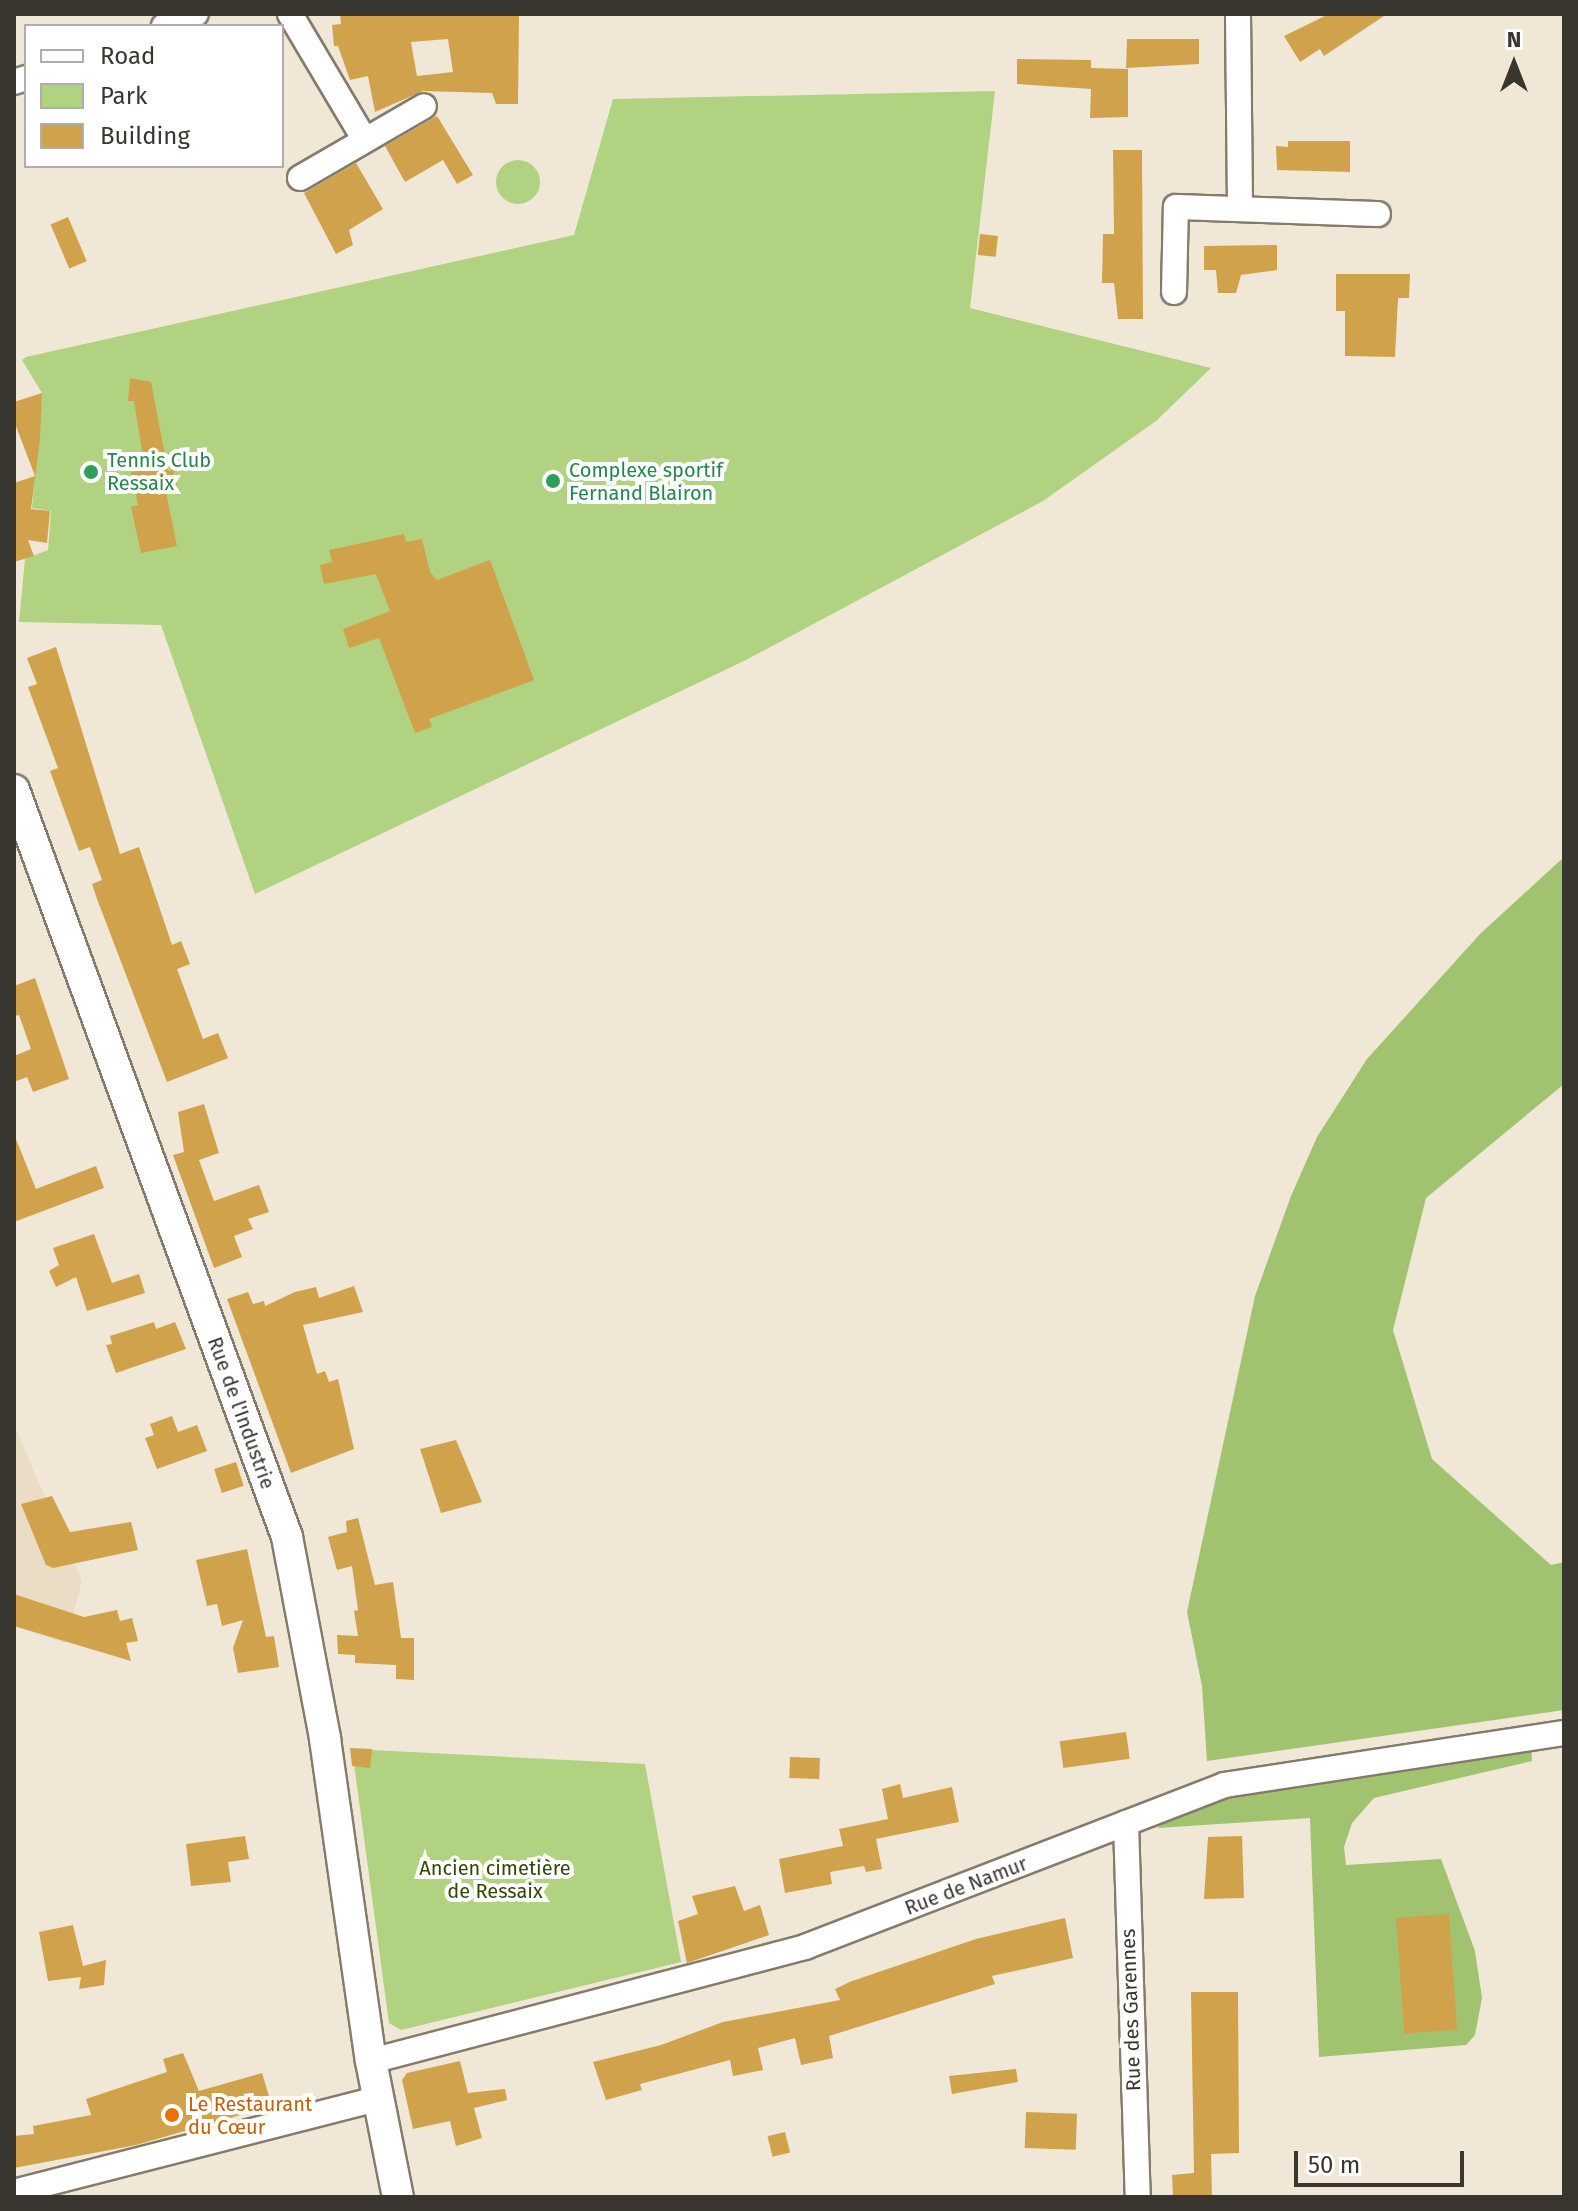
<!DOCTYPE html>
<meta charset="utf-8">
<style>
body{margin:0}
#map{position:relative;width:1578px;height:2211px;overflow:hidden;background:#f1e7d6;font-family:"Fira Sans",sans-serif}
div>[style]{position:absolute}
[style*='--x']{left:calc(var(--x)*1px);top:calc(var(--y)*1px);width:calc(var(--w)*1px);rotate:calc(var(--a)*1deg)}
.built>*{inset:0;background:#eadcc5}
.green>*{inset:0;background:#b1d381}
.round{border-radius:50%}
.forest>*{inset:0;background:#a1c36f}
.building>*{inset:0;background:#d0a24b;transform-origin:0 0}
.roads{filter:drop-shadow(2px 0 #847b6c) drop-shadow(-2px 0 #847b6c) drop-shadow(0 2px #847b6c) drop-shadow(0 -2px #847b6c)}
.minor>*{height:24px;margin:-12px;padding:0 12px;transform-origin:12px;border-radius:12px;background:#fff}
.tertiary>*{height:30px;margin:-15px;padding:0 15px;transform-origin:15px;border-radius:15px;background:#fff}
.dots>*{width:22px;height:22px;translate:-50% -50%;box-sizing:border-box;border:4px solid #fff;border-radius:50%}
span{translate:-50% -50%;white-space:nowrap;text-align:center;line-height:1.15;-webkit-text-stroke:8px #fff;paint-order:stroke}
.leisure-label{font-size:20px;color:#27864d}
.left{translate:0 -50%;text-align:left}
.street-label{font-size:20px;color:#39352f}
.park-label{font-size:20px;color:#314607}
.food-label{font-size:20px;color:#c56008}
.frame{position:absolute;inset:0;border:16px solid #39352f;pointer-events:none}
.legend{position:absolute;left:24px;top:24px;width:260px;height:144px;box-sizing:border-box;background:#fff;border:2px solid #b0aeac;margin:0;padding:10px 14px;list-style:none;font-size:24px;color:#39352f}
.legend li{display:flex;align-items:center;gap:16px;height:40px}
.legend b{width:40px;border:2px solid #b0aeac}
.north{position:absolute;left:1474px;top:24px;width:80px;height:80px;-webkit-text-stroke:6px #fff;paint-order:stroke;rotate:0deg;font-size:22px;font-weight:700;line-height:32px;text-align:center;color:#39352f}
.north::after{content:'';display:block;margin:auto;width:28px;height:36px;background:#39352f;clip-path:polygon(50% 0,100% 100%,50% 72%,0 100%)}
.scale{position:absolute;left:1294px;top:2151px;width:170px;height:36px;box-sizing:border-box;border:4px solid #39352f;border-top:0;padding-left:10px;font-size:24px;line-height:28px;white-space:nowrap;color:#39352f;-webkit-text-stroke:6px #fff;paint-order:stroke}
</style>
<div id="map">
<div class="built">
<div style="clip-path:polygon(14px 1425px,82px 1581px,65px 1643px,14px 1626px)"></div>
</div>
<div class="green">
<div style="clip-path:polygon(995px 91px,970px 308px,1211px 368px,1156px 421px,1043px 501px,746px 660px,255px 894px,161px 625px,19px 622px,25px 559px,48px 550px,51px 511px,32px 508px,42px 393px,22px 360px,26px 357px,574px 235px,613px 99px)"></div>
<div class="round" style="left:496px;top:160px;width:44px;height:44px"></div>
<div style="clip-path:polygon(352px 1749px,645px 1764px,681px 1962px,401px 2030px,389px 2023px)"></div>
</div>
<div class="forest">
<div style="clip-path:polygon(1564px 857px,1564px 1084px,1426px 1198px,1393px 1330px,1432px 1459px,1551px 1565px,1564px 1562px,1564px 1710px,1207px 1761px,1202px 1686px,1187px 1612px,1255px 1296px,1291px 1196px,1317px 1137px,1367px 1059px,1480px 934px)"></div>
<div style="clip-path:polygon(1531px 1744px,1532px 1761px,1374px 1798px,1352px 1823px,1344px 1847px,1346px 1865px,1441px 1859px,1475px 1951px,1482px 1998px,1475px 2035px,1466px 2045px,1319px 2057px,1310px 1818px,1158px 1828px,1173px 1810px,1219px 1795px)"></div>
</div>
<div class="building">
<div style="clip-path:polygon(evenodd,340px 14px,519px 14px,518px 104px,496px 104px,492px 93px,423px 91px,375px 112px,368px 76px,350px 80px,338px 46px,334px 46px,332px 25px,341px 24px,340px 14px,448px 39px,453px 72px,417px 76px,411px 42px,448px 39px)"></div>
<div style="clip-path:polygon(1329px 14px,1387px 14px,1324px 56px,1320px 49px,1300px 62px,1284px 36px)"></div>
<div style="clip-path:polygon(1127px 39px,1199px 39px,1199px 64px,1126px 68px)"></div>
<div style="clip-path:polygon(1017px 59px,1091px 60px,1091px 68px,1128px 69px,1128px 117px,1090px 118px,1091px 89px,1017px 84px)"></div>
<div style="clip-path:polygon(437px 116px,473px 175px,457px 184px,443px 160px,405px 182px,385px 146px)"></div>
<div style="clip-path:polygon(1288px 141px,1350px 141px,1350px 172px,1277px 170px,1276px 146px,1288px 147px)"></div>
<div style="clip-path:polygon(1113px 150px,1142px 150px,1143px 319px,1118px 319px,1114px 283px,1102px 283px,1103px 234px,1114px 234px)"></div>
<div style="clip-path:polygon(356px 163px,383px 209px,349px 230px,353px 245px,336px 254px,304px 193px)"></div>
<div style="left:68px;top:217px;width:48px;height:19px;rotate:67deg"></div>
<div style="left:980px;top:234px;width:18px;height:21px;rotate:6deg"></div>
<div style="clip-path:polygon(1277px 245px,1277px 270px,1241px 275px,1236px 293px,1218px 293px,1216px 270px,1204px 270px,1204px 246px)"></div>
<div style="clip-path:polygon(1336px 274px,1410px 274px,1409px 298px,1398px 298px,1395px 357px,1345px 356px,1345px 311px,1336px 311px)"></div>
<div style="clip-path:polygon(130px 378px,151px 382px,168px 471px,173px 470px,178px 489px,166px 492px,177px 546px,141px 553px,131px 507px,138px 505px,131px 472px,143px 470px,144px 463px,134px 401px,128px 401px)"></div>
<div style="clip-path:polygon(42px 393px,40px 439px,31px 509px,50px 511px,47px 543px,28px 540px,34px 556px,14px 562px,14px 483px,35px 476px,14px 421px,14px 402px)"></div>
<div style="clip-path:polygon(404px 534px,406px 542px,422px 539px,430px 572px,437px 580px,490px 560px,534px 680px,429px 719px,432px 727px,415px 733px,379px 638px,349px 648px,343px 629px,390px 611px,376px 574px,324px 584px,320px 565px,332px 562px,329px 550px)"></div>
<div style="clip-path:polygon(56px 647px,120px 854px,139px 847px,172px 945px,181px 941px,190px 964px,177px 969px,203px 1039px,218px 1033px,228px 1058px,167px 1082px,97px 899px,92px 884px,102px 880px,90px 847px,79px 851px,50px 771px,58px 768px,28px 687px,37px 684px,27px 658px)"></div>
<div style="clip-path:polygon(35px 978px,69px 1079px,33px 1092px,27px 1077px,14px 1082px,14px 1056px,31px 1049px,19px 1015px,14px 1016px,14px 986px)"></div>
<div style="clip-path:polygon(204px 1104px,219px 1153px,199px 1160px,214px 1201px,259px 1185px,269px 1212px,248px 1219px,253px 1229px,234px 1236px,242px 1257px,214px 1268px,173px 1155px,184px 1152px,178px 1112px)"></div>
<div style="clip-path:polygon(14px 1134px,36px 1189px,96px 1166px,104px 1188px,14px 1222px)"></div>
<div style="clip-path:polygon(94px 1234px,112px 1283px,139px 1274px,145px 1293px,87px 1311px,76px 1277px,56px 1287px,49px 1271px,59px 1265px,53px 1248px)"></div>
<div style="clip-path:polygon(354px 1286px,363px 1312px,303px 1325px,317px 1374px,325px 1371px,329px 1382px,338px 1379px,354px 1449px,291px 1473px,227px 1299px,248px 1292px,253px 1304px,264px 1301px,265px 1306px,295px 1292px,316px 1287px,319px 1298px)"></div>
<div style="clip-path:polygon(154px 1322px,156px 1329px,175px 1322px,186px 1349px,116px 1373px,106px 1345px,112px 1344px,110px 1336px)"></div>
<div style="clip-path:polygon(172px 1416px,178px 1432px,197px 1425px,207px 1451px,157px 1469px,145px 1438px,154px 1435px,150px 1424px)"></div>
<div style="clip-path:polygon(456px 1440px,482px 1502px,441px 1513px,420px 1449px)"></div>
<div style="left:236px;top:1462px;width:25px;height:23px;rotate:72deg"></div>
<div style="clip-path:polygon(52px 1496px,70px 1532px,131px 1522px,138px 1550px,53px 1568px,46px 1565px,21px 1504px)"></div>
<div style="clip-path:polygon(358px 1518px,375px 1585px,393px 1582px,401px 1638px,414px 1638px,414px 1680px,396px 1679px,396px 1665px,355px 1663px,355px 1655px,338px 1654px,337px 1635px,358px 1636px,354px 1611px,358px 1610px,352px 1566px,337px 1570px,328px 1537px,347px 1532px,346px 1521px)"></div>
<div style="clip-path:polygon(247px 1549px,266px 1637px,274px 1636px,279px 1667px,238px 1673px,233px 1648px,243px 1620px,222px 1626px,217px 1604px,207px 1606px,196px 1560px)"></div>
<div style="clip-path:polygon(14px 1594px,84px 1617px,117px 1610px,120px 1621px,132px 1618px,138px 1641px,126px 1643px,131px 1661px,14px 1626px)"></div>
<div style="left:1126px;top:1732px;width:27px;height:67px;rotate:82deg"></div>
<div style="clip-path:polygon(350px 1748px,372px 1749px,370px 1768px,352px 1766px)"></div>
<div style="left:790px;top:1757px;width:30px;height:21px;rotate:2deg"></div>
<div style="clip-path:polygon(900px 1784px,903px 1798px,952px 1787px,959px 1822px,876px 1839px,882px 1869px,866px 1872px,864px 1866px,830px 1872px,832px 1884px,785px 1893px,779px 1859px,843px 1846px,839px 1829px,888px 1819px,882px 1789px)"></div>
<div style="clip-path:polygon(245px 1836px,249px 1859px,228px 1862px,231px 1882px,191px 1886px,186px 1844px)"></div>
<div style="clip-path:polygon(1242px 1836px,1244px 1898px,1204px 1899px,1208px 1837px)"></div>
<div style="clip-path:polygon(735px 1886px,744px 1911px,760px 1905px,769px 1935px,687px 1963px,678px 1921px,698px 1914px,692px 1896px)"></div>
<div style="left:1449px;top:1914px;width:116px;height:53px;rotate:86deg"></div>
<div style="clip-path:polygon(1065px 1918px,1073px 1958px,992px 1976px,995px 1984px,829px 2036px,833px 2058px,801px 2065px,795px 2038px,758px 2048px,763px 2070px,733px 2076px,730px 2060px,640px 2084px,642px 2090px,606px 2100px,593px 2062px,661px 2045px,723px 2022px,840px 2000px,835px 1989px,852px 1981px,976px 1939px)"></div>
<div style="clip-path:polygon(73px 1925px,83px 1966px,106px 1960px,104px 1985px,79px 1989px,81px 1977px,48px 1981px,39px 1932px)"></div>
<div style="clip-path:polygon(1191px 1992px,1238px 1992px,1239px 2153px,1211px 2154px,1212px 2197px,1173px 2197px,1172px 2175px,1194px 2173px)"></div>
<div style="clip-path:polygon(183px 2053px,199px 2091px,262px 2073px,272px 2106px,136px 2145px,14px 2168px,14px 2136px,34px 2134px,33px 2126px,91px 2115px,86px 2099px,167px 2072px,163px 2059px)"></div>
<div style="clip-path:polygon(460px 2061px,468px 2093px,505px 2089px,507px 2100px,474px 2108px,482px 2138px,456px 2146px,450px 2121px,413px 2129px,402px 2080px,407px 2073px)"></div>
<div style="clip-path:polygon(1016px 2069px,1018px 2082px,952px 2094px,949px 2076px)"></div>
<div style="left:1026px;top:2112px;width:51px;height:36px;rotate:2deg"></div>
<div style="left:785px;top:2132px;width:21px;height:18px;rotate:76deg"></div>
</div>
<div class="roads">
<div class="minor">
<div style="--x:290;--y:14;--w:143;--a:59.3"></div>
<div style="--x:1238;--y:14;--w:193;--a:89.4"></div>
<div style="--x:164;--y:26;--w:34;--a:-21"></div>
<div style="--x:14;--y:82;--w:13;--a:-18"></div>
<div style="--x:300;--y:178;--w:143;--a:-30.1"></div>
<div style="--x:1174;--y:292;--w:85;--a:-88.7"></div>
<div style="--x:1176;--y:207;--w:202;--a:2"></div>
<div style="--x:1126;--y:1823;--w:374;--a:88.2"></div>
<div style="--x:371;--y:2061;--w:449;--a:-14.7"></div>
<div style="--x:805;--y:1947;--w:449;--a:-21.1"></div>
<div style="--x:1224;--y:1785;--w:344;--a:-8.7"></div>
<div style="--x:14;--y:2192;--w:375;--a:-14.4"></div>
</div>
<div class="tertiary">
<div style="--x:14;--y:790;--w:795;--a:69.92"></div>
<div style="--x:287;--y:1537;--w:206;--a:79.3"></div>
<div style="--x:325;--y:1739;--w:325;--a:81.9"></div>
<div style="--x:371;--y:2061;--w:139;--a:78.8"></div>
</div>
</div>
<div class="dots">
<div style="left:91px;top:472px;background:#2e9e5b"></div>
<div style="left:553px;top:481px;background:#2e9e5b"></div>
<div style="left:172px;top:2115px;background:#e8710a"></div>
</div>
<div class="leisure-label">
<span class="left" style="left:107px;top:472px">Tennis Club<br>Ressaix</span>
<span class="left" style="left:569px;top:482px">Complexe sportif<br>Fernand Blairon</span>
</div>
<div class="street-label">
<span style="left:241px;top:1413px;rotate:70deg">Rue de l'Industrie</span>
<span style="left:966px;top:1886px;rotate:-21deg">Rue de Namur</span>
<span style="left:1131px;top:2010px;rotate:-92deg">Rue des Garennes</span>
</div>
<div class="park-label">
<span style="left:495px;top:1880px">Ancien cimetière<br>de Ressaix</span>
</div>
<div class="food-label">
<span class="left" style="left:188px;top:2116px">Le Restaurant<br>du Cœur</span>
</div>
<div class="frame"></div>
<ul class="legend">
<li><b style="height:10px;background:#fff"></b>Road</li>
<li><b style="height:22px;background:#b1d381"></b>Park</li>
<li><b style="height:22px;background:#d0a24b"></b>Building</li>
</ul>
<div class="north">N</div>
<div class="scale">50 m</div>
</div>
